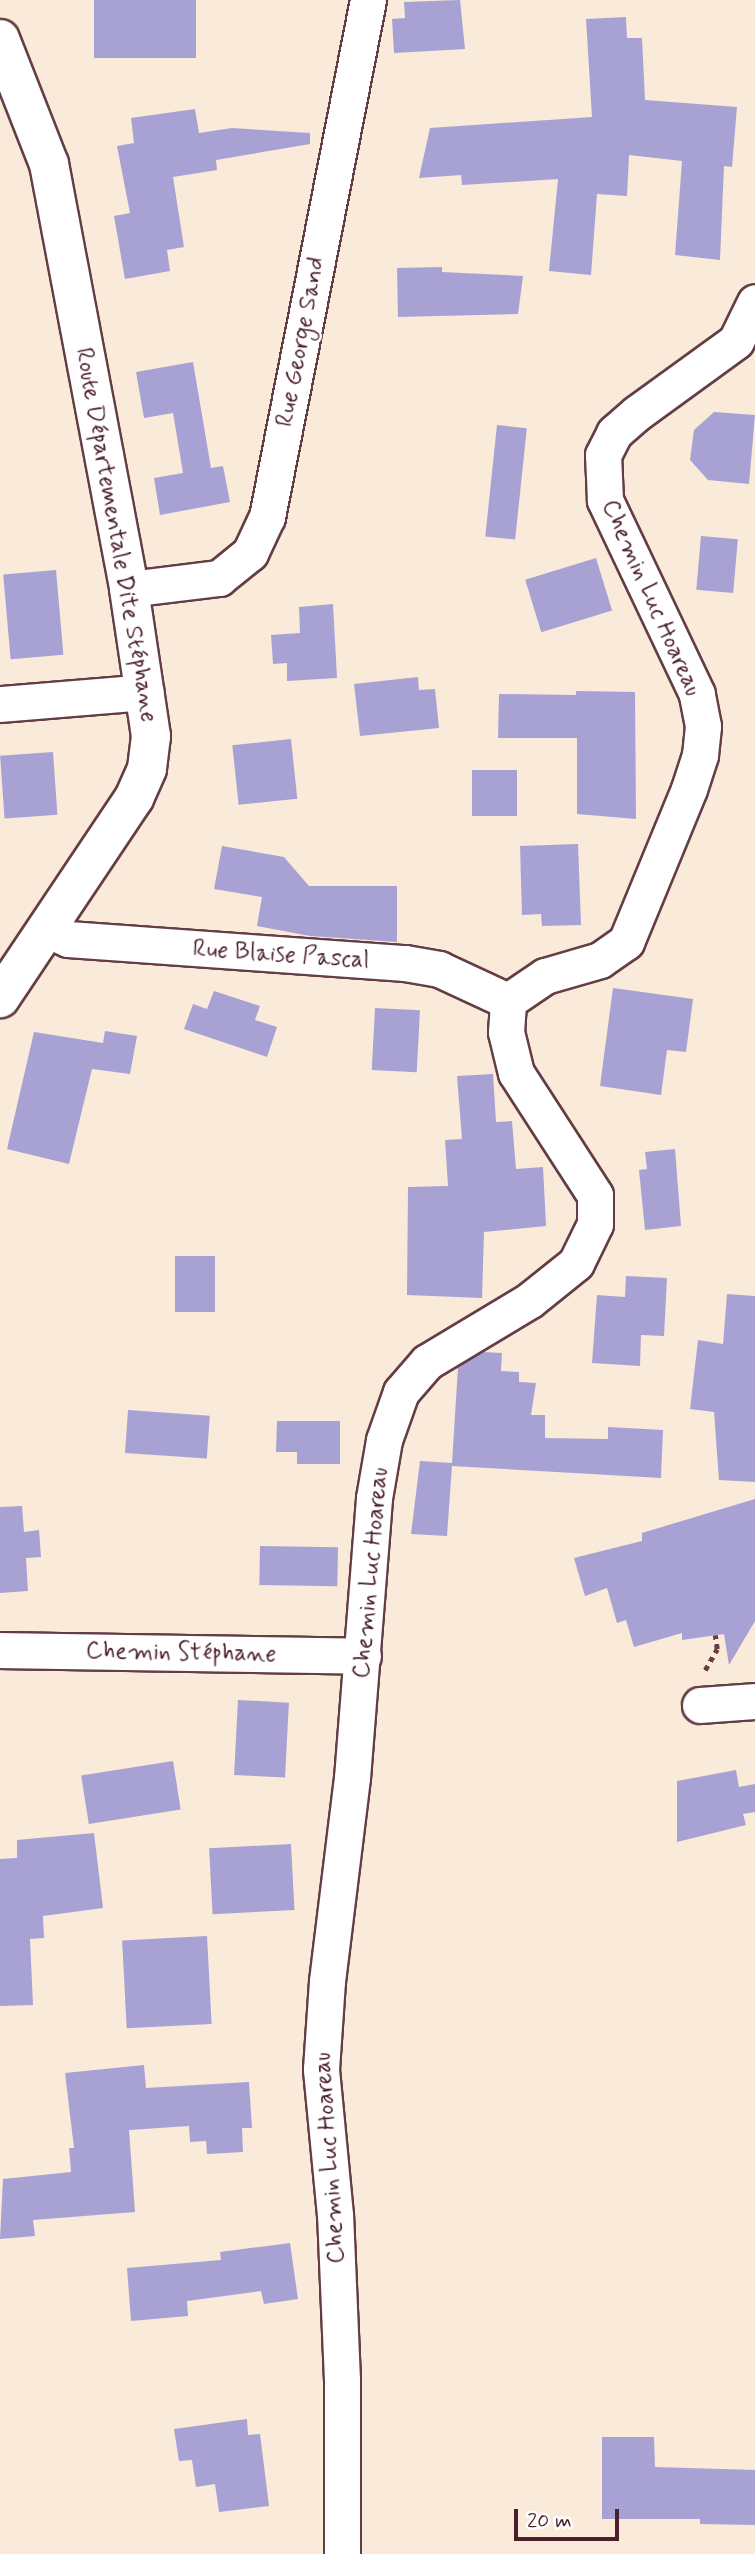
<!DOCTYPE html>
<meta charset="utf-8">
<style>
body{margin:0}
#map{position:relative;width:755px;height:2554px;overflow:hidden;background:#f9ead9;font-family:Mynerve,sans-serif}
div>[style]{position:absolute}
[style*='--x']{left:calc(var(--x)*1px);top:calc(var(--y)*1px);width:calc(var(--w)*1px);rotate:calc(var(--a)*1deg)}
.building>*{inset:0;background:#a8a2d4;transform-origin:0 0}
.path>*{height:4.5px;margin-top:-2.25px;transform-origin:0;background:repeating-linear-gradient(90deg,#643d45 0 5px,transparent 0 10px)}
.roads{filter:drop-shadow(2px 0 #643d45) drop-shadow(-2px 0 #643d45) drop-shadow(0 2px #643d45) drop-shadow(0 -2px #643d45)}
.minor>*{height:35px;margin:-17.5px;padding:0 17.5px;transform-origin:17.5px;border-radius:17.5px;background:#fff}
.major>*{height:38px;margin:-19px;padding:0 19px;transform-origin:19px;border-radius:19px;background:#fff}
span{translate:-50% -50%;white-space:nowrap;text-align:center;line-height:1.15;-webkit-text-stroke:5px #fff;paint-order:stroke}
.street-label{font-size:24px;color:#4a1f2b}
.scale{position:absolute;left:514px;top:2509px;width:105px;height:32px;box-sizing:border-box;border:4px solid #4a1f2b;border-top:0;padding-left:9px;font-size:21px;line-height:24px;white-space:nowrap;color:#4a1f2b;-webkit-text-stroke:5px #fff;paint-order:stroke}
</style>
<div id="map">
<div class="building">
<div style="left:94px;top:0;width:102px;height:58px"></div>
<div style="clip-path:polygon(460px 0,465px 49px,394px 53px,392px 19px,405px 18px,404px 2px)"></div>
<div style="clip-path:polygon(626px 17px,627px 38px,642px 38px,645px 100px,737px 107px,732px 167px,724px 166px,720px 260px,675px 255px,682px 161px,629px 155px,627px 196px,597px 194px,591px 275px,549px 271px,558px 179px,462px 185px,461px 175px,419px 178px,430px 128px,592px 117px,586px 19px)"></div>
<div style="clip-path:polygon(195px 109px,199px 133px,232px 128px,310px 133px,310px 144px,216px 160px,217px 170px,173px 177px,184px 247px,167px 250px,170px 271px,125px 279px,114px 216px,130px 213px,117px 146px,134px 143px,131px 118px)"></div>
<div style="clip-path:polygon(442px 267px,442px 272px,523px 276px,518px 314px,398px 317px,397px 268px)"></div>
<div style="clip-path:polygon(193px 362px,211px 468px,223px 466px,230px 502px,160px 515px,154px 478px,183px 473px,173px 413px,144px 418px,136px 372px)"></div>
<div style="clip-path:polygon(714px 412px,755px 415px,749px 484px,708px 480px,690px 460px,694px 430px)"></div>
<div style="left:497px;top:425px;width:30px;height:112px;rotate:6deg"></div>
<div style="left:701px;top:536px;width:37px;height:54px;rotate:5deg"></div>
<div style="left:596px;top:558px;width:55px;height:74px;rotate:73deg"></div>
<div style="left:56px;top:570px;width:85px;height:53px;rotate:85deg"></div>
<div style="clip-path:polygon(333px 604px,337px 678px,287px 681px,287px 663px,273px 664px,271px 635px,300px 633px,299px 607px)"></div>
<div style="clip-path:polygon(418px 677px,419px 690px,435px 689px,439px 728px,360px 736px,354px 684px)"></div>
<div style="clip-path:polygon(576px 691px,635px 692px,636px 819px,577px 814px,577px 738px,498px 738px,499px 694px,576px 695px)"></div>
<div style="left:291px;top:739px;width:60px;height:59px;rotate:84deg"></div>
<div style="left:53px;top:752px;width:63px;height:53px;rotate:86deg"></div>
<div style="left:472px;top:770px;width:45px;height:46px"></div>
<div style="clip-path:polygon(578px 844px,581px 925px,542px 926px,541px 914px,522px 915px,520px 846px)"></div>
<div style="clip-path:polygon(222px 846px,284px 857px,309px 886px,397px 886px,397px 942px,310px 936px,257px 926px,262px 897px,214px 889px)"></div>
<div style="clip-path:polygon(613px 988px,693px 999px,686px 1052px,667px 1050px,661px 1095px,600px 1086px)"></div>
<div style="clip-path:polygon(214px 991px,260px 1006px,255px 1020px,277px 1027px,267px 1057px,184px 1029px,193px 1004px,207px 1009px)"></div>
<div style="left:375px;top:1008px;width:45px;height:62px;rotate:3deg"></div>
<div style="clip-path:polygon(105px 1031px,137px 1036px,130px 1074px,92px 1069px,69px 1164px,7px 1149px,34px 1032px,103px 1043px)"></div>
<div style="clip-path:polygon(493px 1074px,496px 1122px,512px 1121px,516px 1169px,543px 1167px,546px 1226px,484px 1232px,482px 1298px,407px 1295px,408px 1187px,448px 1186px,445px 1140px,462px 1139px,457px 1076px)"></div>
<div style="clip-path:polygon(675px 1149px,681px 1226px,645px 1230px,639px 1170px,647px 1169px,645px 1152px)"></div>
<div style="left:175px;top:1256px;width:40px;height:56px"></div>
<div style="clip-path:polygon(626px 1276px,667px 1278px,664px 1336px,641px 1335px,640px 1366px,592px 1363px,597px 1295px,625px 1297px)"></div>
<div style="clip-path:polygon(727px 1294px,755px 1296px,755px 1482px,719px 1480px,714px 1412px,690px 1409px,698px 1340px,723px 1344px)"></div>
<div style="clip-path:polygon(483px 1352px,502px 1353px,501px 1371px,519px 1372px,519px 1382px,536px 1383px,531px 1415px,545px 1415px,545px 1438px,608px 1439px,608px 1427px,663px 1430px,661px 1478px,452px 1466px,447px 1536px,411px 1534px,420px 1461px,452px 1463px,458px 1367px)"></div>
<div style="left:128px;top:1410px;width:82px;height:43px;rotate:4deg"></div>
<div style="clip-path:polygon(277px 1421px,340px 1421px,340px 1464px,297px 1464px,297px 1452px,276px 1452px)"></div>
<div style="clip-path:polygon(755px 1499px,755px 1621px,729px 1665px,724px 1634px,682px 1640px,682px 1633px,634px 1647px,626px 1620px,617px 1623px,607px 1588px,585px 1596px,574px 1558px,642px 1541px,642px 1533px)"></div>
<div style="clip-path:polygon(22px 1506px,24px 1532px,39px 1530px,41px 1557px,26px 1558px,28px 1591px,0 1593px,0 1507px)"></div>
<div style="left:260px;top:1546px;width:78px;height:39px;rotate:1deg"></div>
<div style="left:238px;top:1700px;width:51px;height:75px;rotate:3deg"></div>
<div style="left:173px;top:1761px;width:49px;height:93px;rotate:81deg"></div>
<div style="clip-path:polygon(736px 1770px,739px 1787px,755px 1784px,755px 1812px,743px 1814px,746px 1825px,677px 1842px,677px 1781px)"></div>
<div style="clip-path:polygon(94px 1833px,103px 1908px,43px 1916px,44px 1938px,30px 1939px,33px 2005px,0 2006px,0 1859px,17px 1858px,17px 1840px)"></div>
<div style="left:291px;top:1844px;width:66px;height:82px;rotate:87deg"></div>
<div style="left:207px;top:1936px;width:88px;height:85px;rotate:87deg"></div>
<div style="clip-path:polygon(144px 2065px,146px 2088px,249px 2082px,252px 2128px,242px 2128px,243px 2152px,207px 2154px,206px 2141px,190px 2142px,189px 2126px,129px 2130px,135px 2212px,33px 2220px,35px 2236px,0 2239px,3px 2179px,71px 2172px,69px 2148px,74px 2148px,65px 2073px)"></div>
<div style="clip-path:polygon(290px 2243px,298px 2299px,264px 2304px,261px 2291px,187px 2301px,188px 2316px,131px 2321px,127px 2268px,221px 2260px,220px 2252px)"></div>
<div style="clip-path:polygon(247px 2419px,248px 2435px,260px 2434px,269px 2506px,219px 2512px,215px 2484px,196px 2487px,192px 2460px,179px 2461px,174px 2429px)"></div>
<div style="clip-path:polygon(602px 2437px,654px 2437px,655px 2467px,755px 2470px,755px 2525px,700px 2524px,700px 2519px,602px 2519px)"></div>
</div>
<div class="path">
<div style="--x:705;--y:1670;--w:24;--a:-60"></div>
<div style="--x:717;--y:1649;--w:14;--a:-98"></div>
</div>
<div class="roads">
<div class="minor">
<div style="--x:129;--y:589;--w:91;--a:-7"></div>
<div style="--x:219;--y:578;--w:40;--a:-39"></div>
<div style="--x:250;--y:553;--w:40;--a:-65"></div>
<div style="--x:267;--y:517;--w:527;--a:-78.95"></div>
<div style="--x:0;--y:704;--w:146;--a:-4.7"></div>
<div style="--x:48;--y:930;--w:22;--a:24"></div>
<div style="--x:68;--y:939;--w:338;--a:4.1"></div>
<div style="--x:405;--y:963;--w:35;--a:10"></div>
<div style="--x:439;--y:969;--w:76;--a:24.9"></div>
<div style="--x:508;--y:1001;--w:45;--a:-34"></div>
<div style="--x:545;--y:976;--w:57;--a:-16.2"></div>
<div style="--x:600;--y:960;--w:32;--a:-35"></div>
<div style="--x:626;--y:942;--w:165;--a:-67.6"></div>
<div style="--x:689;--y:789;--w:36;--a:-72"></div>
<div style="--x:700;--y:755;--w:29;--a:-84"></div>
<div style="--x:703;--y:726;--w:33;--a:-101"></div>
<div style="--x:697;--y:694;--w:215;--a:-115.4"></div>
<div style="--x:605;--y:500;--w:45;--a:-92.5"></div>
<div style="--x:603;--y:455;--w:25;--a:-63"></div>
<div style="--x:614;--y:433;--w:30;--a:-41"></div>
<div style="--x:637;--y:413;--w:122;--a:-36"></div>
<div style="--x:736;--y:341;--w:43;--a:-64"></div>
<div style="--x:0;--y:1650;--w:363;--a:0.9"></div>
<div style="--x:700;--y:1705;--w:55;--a:-4.2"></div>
<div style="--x:342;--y:2554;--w:174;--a:-90"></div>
<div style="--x:342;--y:2380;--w:165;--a:-92.4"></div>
<div style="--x:335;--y:2215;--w:147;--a:-95.5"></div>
<div style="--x:321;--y:2069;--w:88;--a:-86.1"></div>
<div style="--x:327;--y:1981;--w:205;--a:-83"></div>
<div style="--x:352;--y:1778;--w:281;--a:-85.5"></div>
<div style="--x:374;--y:1498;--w:59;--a:-80.2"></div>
<div style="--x:384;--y:1440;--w:51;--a:-70.5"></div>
<div style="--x:401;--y:1392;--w:40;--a:-49"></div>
<div style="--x:427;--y:1362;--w:120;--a:-31"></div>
<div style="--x:530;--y:1300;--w:59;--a:-38.8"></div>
<div style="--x:576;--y:1263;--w:43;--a:-64"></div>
<div style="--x:595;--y:1224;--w:29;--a:-90"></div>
<div style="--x:595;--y:1195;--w:145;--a:-122.9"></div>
<div style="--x:516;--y:1073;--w:42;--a:-103.7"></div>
<div style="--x:506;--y:1032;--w:31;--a:-86"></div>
</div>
<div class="major">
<div style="--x:0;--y:39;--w:134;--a:68.6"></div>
<div style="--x:49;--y:164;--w:432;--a:79.3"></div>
<div style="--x:129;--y:589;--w:149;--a:81.5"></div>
<div style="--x:151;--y:736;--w:33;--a:97"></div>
<div style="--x:147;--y:769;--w:32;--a:114"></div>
<div style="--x:134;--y:798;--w:241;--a:123.8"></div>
</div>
</div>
<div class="street-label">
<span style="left:301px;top:342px;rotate:-79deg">Rue George Sand</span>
<span style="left:116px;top:535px;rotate:80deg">Route Départementale Dite Stéphane</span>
<span style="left:651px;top:598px;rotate:66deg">Chemin Luc Hoareau</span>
<span style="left:281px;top:955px;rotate:4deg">Rue Blaise Pascal</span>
<span style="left:371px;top:1573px;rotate:-85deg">Chemin Luc Hoareau</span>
<span style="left:181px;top:1653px;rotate:1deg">Chemin Stéphane</span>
<span style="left:330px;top:2158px;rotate:-94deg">Chemin Luc Hoareau</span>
</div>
<div class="scale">20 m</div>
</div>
